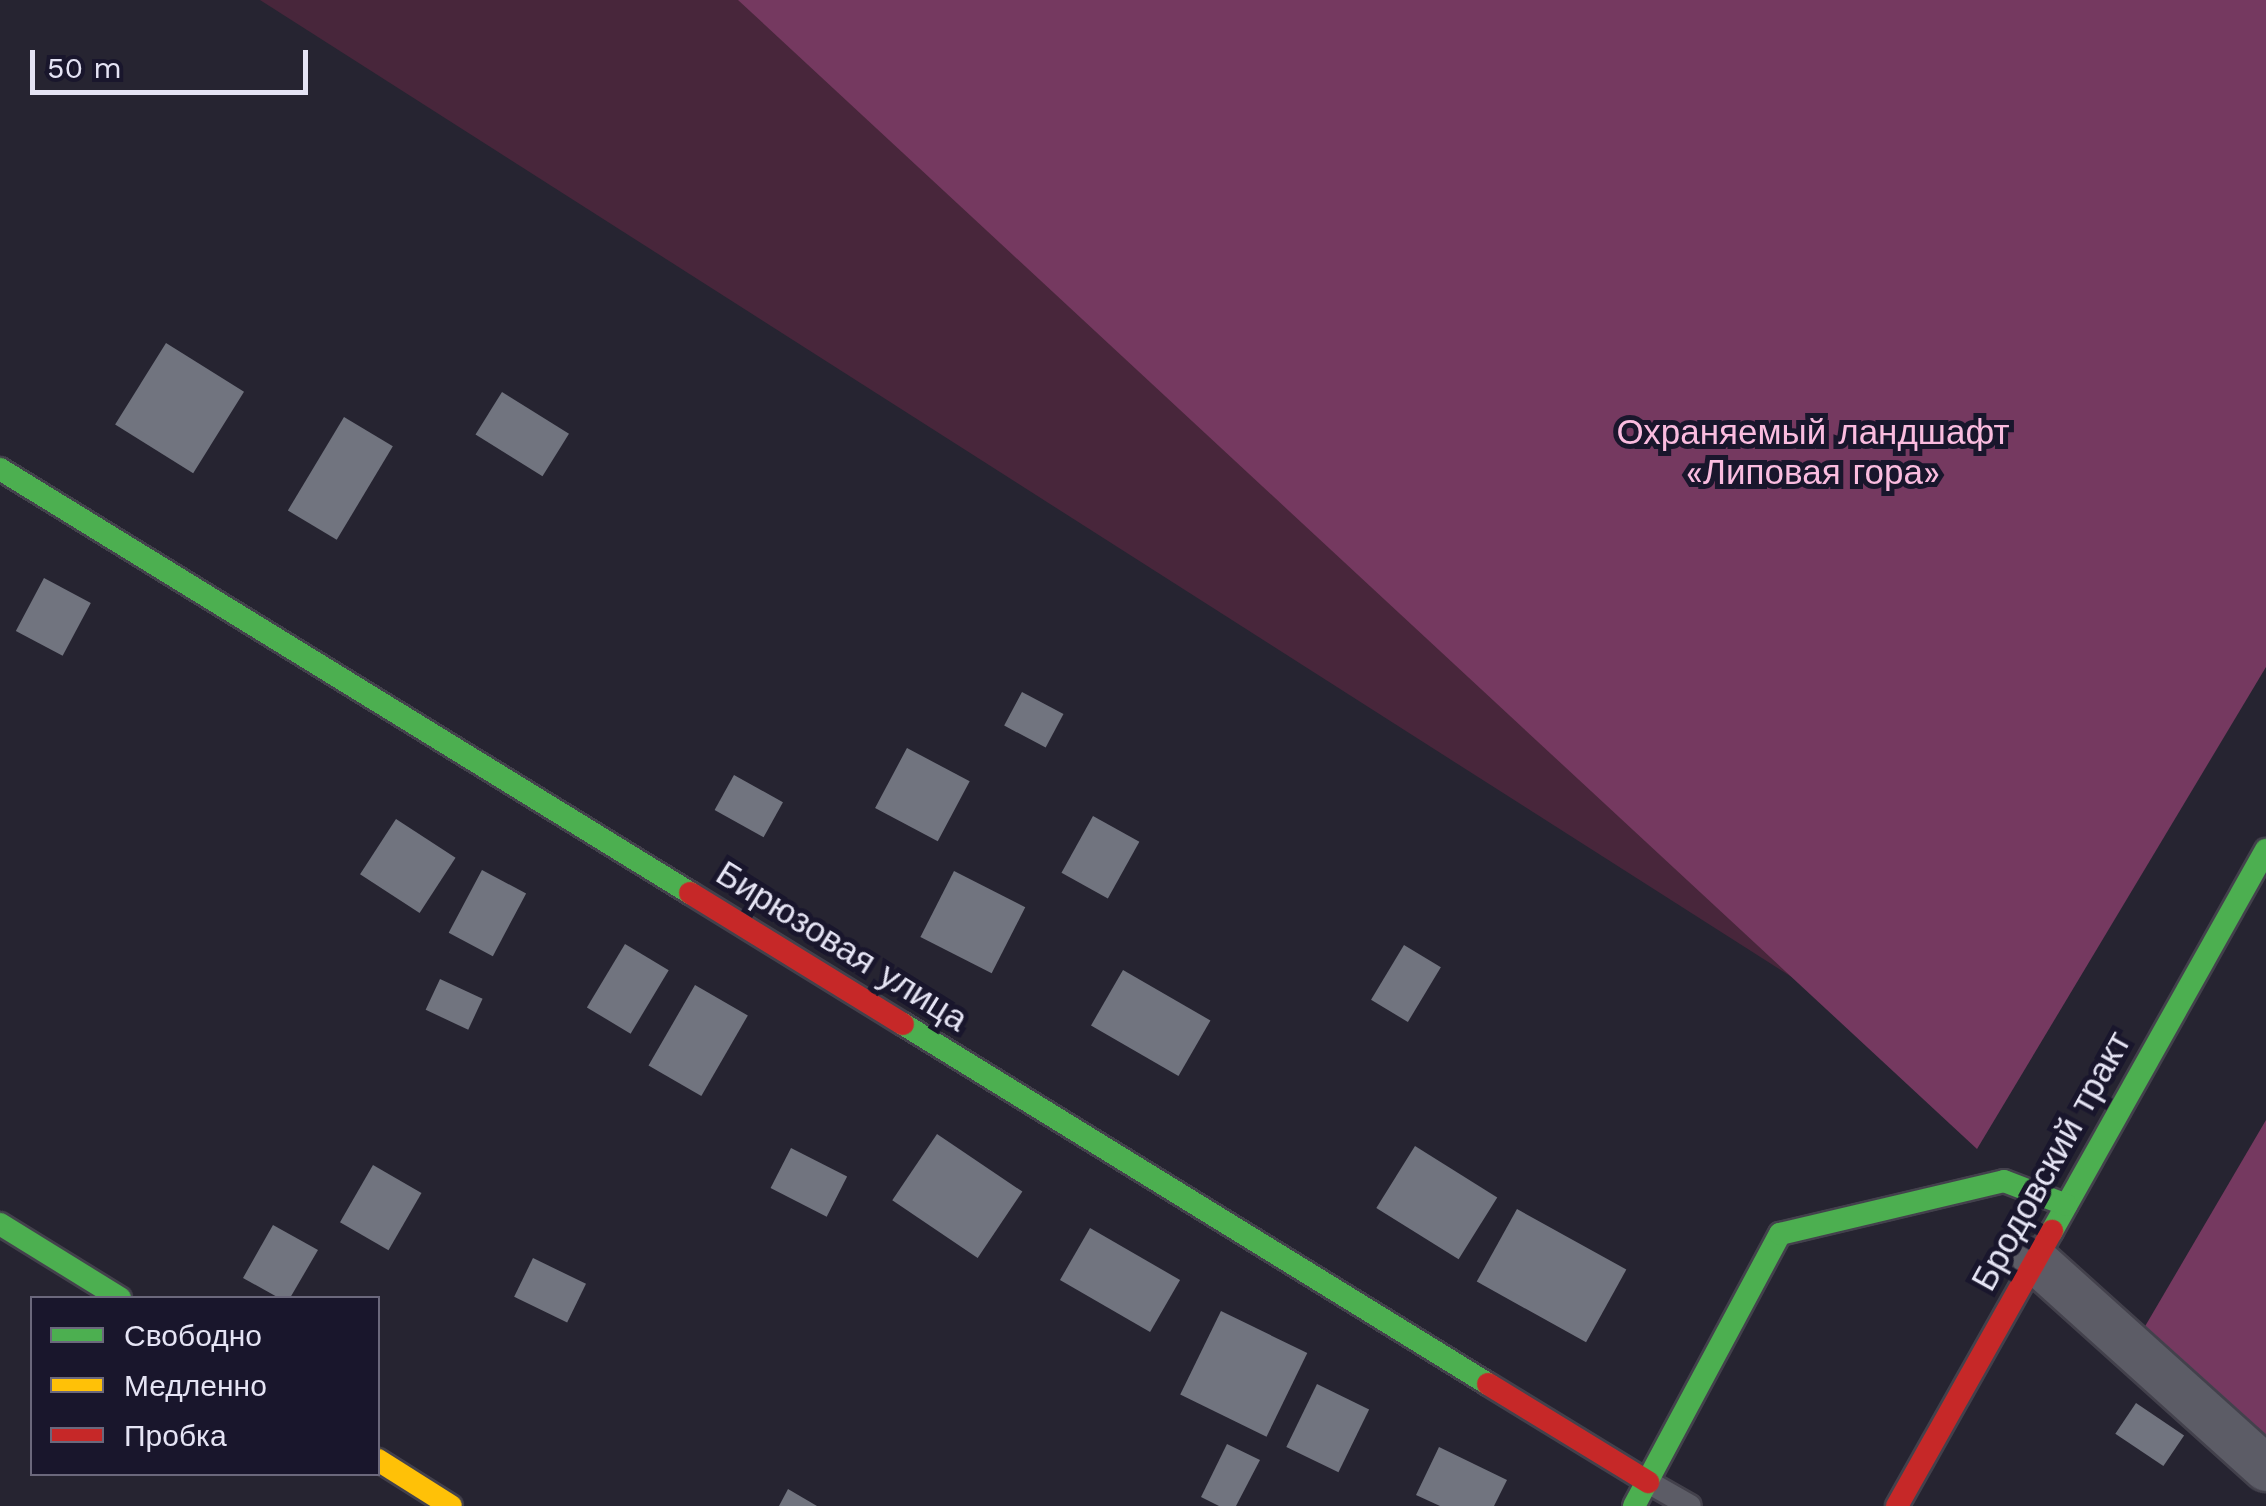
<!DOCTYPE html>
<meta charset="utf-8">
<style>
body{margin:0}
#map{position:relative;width:2266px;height:1506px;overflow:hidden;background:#262431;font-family:"Work Sans",sans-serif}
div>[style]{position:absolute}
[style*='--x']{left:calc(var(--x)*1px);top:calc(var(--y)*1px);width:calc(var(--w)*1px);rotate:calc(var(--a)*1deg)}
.green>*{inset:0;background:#48263b}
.forest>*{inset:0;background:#753960}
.building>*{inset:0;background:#71747f;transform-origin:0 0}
.roads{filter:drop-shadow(2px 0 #43414c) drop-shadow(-2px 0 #43414c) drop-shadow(0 2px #43414c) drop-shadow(0 -2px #43414c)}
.lane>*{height:22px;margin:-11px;padding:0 11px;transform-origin:11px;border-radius:11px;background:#5c5c66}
.street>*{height:45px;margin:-22.5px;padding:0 22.5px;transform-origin:22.5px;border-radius:22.5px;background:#5c5c66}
.fast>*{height:22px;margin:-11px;padding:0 11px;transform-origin:11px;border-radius:11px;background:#4caf50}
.slow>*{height:22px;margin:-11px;padding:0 11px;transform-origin:11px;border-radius:11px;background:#ffc107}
.jam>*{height:22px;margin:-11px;padding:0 11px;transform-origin:11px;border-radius:11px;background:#c62828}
span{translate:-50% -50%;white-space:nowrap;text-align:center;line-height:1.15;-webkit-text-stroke:10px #19162c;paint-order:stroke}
.park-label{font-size:35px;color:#fabcdf}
.street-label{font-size:35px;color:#e5e4f4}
.legend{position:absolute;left:30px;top:1296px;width:350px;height:180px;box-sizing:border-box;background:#19162c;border:2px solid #6b687c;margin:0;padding:12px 18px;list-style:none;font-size:30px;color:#e5e4f4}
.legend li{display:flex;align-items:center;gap:20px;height:50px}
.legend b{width:50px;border:2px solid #6b687c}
.scale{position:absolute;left:30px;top:50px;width:278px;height:45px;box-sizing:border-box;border:5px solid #e5e4f4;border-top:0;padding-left:12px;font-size:30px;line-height:35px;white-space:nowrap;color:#e5e4f4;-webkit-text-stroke:8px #19162c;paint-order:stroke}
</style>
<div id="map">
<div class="green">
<div style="clip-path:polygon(260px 0,2266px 0,1964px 1087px)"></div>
</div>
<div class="forest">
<div style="clip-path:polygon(738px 0,2266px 0,2266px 667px,1977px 1149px)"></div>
<div style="clip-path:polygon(2266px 1120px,2266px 1455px,2130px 1352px)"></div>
</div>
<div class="building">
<div style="left:166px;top:343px;width:92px;height:96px;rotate:32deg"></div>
<div style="left:502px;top:392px;width:79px;height:50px;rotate:32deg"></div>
<div style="left:344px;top:417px;width:57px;height:109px;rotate:31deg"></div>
<div style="left:44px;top:578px;width:53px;height:60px;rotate:28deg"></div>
<div style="left:1022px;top:692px;width:47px;height:38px;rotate:28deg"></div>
<div style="left:907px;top:748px;width:71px;height:68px;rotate:28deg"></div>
<div style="left:734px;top:775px;width:56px;height:40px;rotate:29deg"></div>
<div style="left:1093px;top:816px;width:53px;height:65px;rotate:29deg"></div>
<div style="left:396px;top:819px;width:71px;height:66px;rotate:33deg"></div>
<div style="left:482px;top:870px;width:50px;height:71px;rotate:28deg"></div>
<div style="left:954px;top:871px;width:80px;height:74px;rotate:27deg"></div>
<div style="left:625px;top:944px;width:51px;height:74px;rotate:31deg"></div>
<div style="left:1404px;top:945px;width:43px;height:64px;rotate:31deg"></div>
<div style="left:1123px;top:970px;width:101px;height:64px;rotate:30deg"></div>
<div style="left:440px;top:979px;width:47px;height:34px;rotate:25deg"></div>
<div style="left:695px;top:985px;width:61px;height:93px;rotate:30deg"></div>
<div style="left:937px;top:1134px;width:103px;height:80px;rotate:34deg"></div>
<div style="left:1415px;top:1146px;width:97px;height:73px;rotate:32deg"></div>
<div style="left:791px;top:1148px;width:63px;height:45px;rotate:27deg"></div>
<div style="left:373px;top:1165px;width:56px;height:66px;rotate:30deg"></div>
<div style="left:1517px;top:1209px;width:125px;height:83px;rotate:29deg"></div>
<div style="clip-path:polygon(273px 1225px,318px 1250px,290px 1298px,279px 1298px,243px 1278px)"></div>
<div style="left:1090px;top:1228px;width:104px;height:60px;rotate:30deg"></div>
<div style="left:533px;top:1258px;width:59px;height:43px;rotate:26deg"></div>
<div style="left:1221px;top:1311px;width:96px;height:93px;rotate:26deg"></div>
<div style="left:1317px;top:1384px;width:58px;height:70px;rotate:26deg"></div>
<div style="left:2136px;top:1403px;width:58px;height:37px;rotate:34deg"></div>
<div style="clip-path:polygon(1227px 1444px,1260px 1460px,1236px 1506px,1219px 1506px,1201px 1497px)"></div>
<div style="clip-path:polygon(1439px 1447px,1507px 1480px,1494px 1506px,1440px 1506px,1416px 1495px)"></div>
<div style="clip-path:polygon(788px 1489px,817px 1506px,779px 1506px)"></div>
</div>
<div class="roads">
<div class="lane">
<div style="--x:1648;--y:1482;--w:48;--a:29.7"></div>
</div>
<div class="street">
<div style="--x:2035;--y:1260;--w:311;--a:42"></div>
</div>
<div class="fast">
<div style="--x:0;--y:469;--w:810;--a:31.57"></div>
<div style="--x:903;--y:1024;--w:687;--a:31.61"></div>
<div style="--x:0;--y:1224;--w:141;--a:31.7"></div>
<div style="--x:2052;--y:1231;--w:437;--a:-60.7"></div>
<div style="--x:1634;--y:1506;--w:309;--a:-61.8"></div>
<div style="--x:1780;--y:1234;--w:230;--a:-13.3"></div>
<div style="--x:2004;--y:1181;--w:67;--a:20.9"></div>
</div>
<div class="slow">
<div style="--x:378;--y:1460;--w:86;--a:32.2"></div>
</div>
<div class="jam">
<div style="--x:690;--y:893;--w:250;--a:31.6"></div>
<div style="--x:1488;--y:1384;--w:188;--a:31.5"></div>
<div style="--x:1897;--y:1506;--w:316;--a:-60.6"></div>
</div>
</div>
<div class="park-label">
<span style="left:1813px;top:452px">Охраняемый ландшафт<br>«Липовая гора»</span>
</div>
<div class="street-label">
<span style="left:842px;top:946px;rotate:32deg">Бирюзовая улица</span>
<span style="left:2051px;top:1161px;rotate:-61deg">Бродовский тракт</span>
</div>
<ul class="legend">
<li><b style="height:12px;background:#4caf50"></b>Свободно</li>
<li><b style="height:12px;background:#ffc107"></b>Медленно</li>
<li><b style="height:12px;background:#c62828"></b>Пробка</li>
</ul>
<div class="scale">50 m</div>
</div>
